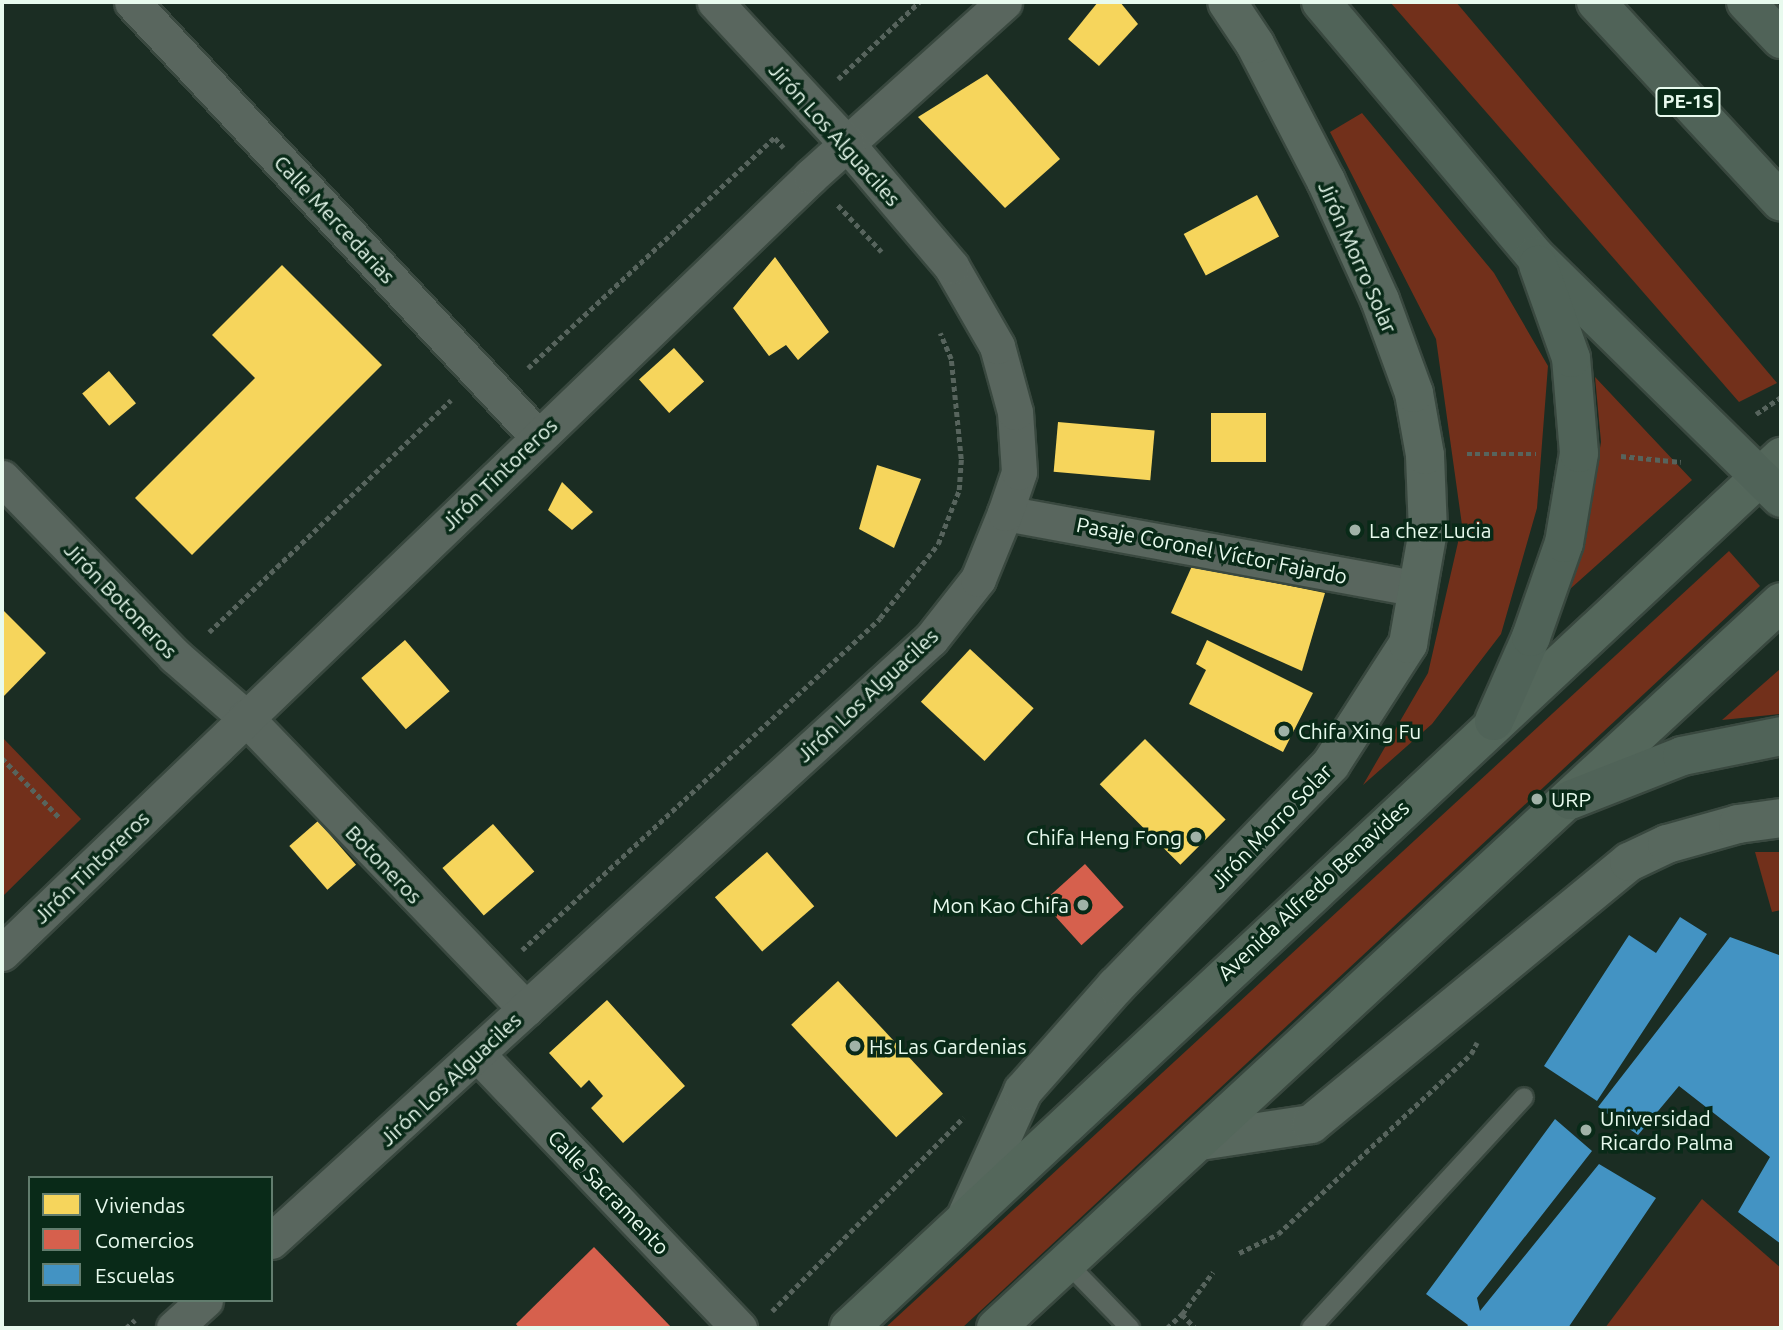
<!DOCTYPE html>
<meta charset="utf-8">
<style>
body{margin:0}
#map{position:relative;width:1783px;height:1330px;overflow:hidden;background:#1b2d23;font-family:Ubuntu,sans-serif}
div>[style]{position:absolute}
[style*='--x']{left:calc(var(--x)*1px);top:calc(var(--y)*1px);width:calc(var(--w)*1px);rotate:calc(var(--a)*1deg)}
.green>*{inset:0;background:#72301b}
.homes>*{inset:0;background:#f6d55c;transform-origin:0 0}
.shops>*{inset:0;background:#d6604d;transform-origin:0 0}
.schools>*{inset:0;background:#4393c3}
.path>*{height:4.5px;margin-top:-2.25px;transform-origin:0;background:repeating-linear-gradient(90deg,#57645d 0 5px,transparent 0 8.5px)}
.roads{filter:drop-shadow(2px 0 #39483f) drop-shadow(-2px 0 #39483f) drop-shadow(0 2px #39483f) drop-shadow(0 -2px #39483f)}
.lane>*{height:18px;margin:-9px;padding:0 9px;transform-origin:9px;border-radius:9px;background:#59665e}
.street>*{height:35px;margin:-17.5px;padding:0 17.5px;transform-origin:17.5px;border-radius:17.5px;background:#59665e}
.secondary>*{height:38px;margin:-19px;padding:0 19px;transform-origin:19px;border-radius:19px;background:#58685e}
.primary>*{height:38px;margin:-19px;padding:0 19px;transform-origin:19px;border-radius:19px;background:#54675b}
.highway>*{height:38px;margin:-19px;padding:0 19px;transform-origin:19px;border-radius:19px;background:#506358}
.dots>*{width:19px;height:19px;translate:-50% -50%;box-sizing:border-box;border:4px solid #092a18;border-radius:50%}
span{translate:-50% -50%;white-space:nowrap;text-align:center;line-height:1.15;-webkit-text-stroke:7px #092a18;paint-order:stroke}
.shield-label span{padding:2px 5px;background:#092a18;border:2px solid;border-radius:5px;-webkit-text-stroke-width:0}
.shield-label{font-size:19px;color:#e8faee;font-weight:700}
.street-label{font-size:21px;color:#e8faee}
.poi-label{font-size:21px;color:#e8faee}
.left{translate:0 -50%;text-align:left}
.right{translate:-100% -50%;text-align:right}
.frame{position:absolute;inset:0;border:4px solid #e8faee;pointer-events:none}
.legend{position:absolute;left:28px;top:1176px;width:245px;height:126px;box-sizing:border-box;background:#092a18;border:2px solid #627d6e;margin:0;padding:9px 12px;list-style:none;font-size:21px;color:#e8faee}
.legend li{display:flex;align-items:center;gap:14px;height:35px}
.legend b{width:35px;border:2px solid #627d6e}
</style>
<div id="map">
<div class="green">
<div style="clip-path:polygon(1390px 2px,1456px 2px,1777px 383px,1739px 402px)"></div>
<div style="clip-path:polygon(1362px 113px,1494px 273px,1548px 366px,1537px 508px,1501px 634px,1432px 724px,1363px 785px,1428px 673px,1462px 525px,1436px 339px,1330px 132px)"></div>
<div style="clip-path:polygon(1595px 377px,1692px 480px,1560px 598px,1590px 507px,1601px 442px)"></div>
<div style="clip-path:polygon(1729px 551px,1760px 586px,962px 1328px,885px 1328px)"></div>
<div style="clip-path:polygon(1781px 668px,1781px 714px,1722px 720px)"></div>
<div style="clip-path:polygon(2px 737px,81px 819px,2px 897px)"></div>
<div style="clip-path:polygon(1755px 852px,1781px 852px,1781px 910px,1772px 912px)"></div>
<div style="clip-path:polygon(1702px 1199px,1781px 1268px,1781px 1328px,1605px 1328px)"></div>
</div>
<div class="homes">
<div style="clip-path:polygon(1098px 2px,1120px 2px,1138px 24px,1099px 66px,1068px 39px)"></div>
<div style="clip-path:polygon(987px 74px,1060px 159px,1005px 208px,918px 117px)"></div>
<div style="left:1257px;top:195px;width:47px;height:83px;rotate:62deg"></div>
<div style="clip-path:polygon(775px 257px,829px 332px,798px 360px,786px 345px,769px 356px,733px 308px)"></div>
<div style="clip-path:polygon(282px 265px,382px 365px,192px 555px,135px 498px,255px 378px,212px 335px)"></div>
<div style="left:674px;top:348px;width:45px;height:47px;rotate:48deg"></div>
<div style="left:109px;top:371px;width:42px;height:35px;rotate:50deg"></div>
<div style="left:1211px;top:413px;width:55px;height:49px"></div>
<div style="left:1058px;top:422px;width:97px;height:50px;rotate:5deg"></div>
<div style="clip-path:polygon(877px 465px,921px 479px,894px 548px,859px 529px)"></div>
<div style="clip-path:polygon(562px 482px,593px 512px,572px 530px,548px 510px)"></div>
<div style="clip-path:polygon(1192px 566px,1325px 593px,1302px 671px,1171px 613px)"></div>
<div style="clip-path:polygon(2px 609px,46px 653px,2px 698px)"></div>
<div style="left:405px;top:640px;width:68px;height:58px;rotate:49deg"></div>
<div style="clip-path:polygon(1207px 640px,1313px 693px,1283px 752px,1189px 704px,1206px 670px,1196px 664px)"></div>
<div style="left:970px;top:649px;width:87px;height:72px;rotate:43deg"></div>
<div style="left:1145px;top:739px;width:114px;height:64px;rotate:45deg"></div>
<div style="left:318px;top:821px;width:58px;height:38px;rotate:49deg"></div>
<div style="left:493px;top:824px;width:63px;height:67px;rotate:49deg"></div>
<div style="left:767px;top:852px;width:72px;height:69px;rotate:49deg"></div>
<div style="left:838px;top:981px;width:154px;height:64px;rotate:47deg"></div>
<div style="clip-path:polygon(607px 1000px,685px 1086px,623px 1143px,591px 1108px,603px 1096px,589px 1080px,581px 1088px,549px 1053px)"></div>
</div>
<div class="shops">
<div style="left:1085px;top:864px;width:58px;height:57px;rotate:48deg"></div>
<div style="clip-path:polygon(594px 1247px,672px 1328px,519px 1328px,516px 1324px)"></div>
</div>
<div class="schools">
<div style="clip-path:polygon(1680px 917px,1707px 934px,1597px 1101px,1544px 1066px,1629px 935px,1656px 953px)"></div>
<div style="clip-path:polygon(1730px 937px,1779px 955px,1781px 951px,1781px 1244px,1738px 1212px,1770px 1157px,1679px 1086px,1638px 1135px,1598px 1107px)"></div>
<div style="clip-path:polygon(1555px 1119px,1592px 1151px,1477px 1298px,1480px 1311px,1599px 1164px,1656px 1198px,1568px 1328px,1466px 1328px,1468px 1325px,1426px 1294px)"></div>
</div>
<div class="path">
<div style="--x:838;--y:79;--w:112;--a:-43.5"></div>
<div style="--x:775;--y:138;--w:13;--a:48"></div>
<div style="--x:838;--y:205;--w:64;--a:46.9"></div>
<div style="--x:528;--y:368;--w:338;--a:-43.1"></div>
<div style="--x:1756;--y:414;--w:30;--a:-34"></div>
<div style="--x:1467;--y:454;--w:69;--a:0"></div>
<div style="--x:1621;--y:456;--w:60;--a:5.7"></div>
<div style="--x:209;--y:632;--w:335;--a:-43.8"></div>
<div style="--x:2;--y:758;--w:82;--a:46"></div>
<div style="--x:522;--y:950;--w:488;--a:-42.8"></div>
<div style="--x:880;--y:618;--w:94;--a:-51.9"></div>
<div style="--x:938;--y:544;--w:58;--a:-68.7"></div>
<div style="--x:959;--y:490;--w:31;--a:-86"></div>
<div style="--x:961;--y:459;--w:100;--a:-95.7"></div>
<div style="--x:951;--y:359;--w:28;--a:-113"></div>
<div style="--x:1239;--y:1253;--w:43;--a:-26"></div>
<div style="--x:1278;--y:1234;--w:264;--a:-43"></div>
<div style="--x:1471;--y:1054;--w:13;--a:-63"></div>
<div style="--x:772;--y:1311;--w:272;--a:-45.3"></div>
<div style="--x:1182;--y:1314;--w:52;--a:-53.6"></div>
<div style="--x:126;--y:1328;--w:12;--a:-42"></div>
<div style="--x:1167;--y:1328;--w:21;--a:-43"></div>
<div style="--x:1182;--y:1314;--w:19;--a:47"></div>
</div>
<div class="roads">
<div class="lane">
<div style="--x:1067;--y:1263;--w:91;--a:45.9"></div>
<div style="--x:1311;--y:1328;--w:314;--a:-47.3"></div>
</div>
<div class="street">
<div style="--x:132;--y:2;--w:595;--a:46.97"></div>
<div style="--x:2;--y:478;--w:248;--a:45.8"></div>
<div style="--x:175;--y:656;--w:93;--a:41.1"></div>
<div style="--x:245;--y:717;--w:405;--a:46.1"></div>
<div style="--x:1005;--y:513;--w:420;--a:10.4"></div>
<div style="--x:2;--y:953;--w:1122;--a:-43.84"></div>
<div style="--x:811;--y:176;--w:260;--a:-42"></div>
<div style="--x:478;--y:1055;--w:378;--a:46.3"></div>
<div style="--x:271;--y:1241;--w:893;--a:-42.37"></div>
<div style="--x:931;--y:639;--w:76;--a:-51.9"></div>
<div style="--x:978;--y:579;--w:71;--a:-67.8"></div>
<div style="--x:1005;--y:513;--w:43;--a:-71.1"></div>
<div style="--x:1019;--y:472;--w:60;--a:-93.8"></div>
<div style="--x:1015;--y:412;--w:68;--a:-105.3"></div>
<div style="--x:997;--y:346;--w:92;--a:-119.9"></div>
<div style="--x:951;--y:266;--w:160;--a:-130.4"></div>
<div style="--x:847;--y:144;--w:194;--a:-132.9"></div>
<div style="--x:174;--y:1328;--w:42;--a:-42.1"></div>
</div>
<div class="secondary">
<div style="--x:1199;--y:1141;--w:113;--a:-8.6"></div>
<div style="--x:1311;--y:1124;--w:412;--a:-39.5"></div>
<div style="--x:1629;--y:862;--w:42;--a:-25.3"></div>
<div style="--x:1667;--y:844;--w:74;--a:-15.7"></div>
<div style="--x:1738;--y:824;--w:43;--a:-7.9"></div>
<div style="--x:968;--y:1213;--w:134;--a:-65.7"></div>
<div style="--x:1023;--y:1091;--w:140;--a:-48.5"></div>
<div style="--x:1116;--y:986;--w:309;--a:-45.9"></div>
<div style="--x:1331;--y:764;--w:143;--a:-57.3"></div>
<div style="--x:1408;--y:644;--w:115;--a:-80"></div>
<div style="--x:1428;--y:531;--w:76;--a:-92.3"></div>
<div style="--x:1425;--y:455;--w:63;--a:-100.1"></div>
<div style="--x:1414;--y:393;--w:99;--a:-110.1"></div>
<div style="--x:1380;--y:300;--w:131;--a:-114.4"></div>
<div style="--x:1326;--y:181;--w:154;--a:-117.4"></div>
<div style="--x:1255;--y:44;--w:50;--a:-123.7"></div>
</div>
<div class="primary">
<div style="--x:849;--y:1328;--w:1276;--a:-43.06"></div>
<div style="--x:996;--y:1328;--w:1069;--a:-42.76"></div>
</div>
<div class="highway">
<div style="--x:1321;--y:2;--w:332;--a:49.9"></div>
<div style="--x:1535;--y:256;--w:345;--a:44.5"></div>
<div style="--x:1596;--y:2;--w:272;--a:47.2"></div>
<div style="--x:1746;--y:2;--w:51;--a:46.6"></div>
<div style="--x:1494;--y:721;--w:92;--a:-66.2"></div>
<div style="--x:1531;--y:637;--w:100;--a:-70.7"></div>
<div style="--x:1564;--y:543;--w:91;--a:-80.5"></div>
<div style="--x:1579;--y:453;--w:95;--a:-94.8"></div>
<div style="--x:1571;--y:358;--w:99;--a:-109.5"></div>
<div style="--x:1570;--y:800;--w:120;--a:-21.4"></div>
<div style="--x:1682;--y:756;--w:101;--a:-11.4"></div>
</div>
</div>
<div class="dots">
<div style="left:1355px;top:530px;background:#a0b2a7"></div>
<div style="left:1284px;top:731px;background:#a0b2a7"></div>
<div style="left:1537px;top:799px;background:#a0b2a7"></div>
<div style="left:1196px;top:837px;background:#a0b2a7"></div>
<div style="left:1083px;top:905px;background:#a0b2a7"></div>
<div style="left:855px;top:1046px;background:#a0b2a7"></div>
<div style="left:1586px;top:1130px;background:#a0b2a7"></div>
</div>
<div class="shield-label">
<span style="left:1688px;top:102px">PE-1S</span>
</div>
<div class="street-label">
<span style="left:835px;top:134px;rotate:48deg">Jirón Los Alguaciles</span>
<span style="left:335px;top:219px;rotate:47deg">Calle Mercedarias</span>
<span style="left:1358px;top:257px;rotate:66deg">Jirón Morro Solar</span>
<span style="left:499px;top:474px;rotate:-44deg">Jirón Tintoreros</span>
<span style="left:1212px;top:550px;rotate:11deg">Pasaje Coronel Víctor Fajardo</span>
<span style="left:121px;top:600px;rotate:46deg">Jirón Botoneros</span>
<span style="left:867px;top:695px;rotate:-43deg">Jirón Los Alguaciles</span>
<span style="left:1271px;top:826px;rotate:-46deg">Jirón Morro Solar</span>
<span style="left:384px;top:864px;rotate:46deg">Botoneros</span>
<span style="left:91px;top:867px;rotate:-44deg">Jirón Tintoreros</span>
<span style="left:1313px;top:890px;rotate:-43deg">Avenida Alfredo Benavides</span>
<span style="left:450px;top:1079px;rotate:-43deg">Jirón Los Alguaciles</span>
<span style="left:609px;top:1192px;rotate:46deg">Calle Sacramento</span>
</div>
<div class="poi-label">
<span class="left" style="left:1369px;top:530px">La chez Lucia</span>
<span class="left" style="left:1298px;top:731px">Chifa Xing Fu</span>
<span class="left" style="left:1551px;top:799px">URP</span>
<span class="right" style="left:1182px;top:837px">Chifa Heng Fong</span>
<span class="right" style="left:1069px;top:905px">Mon Kao Chifa</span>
<span class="left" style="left:869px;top:1046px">Hs Las Gardenias</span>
<span class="left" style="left:1600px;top:1130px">Universidad<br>Ricardo Palma</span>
</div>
<div class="frame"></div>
<ul class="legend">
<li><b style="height:19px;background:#f6d55c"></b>Viviendas</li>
<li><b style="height:19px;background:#d6604d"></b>Comercios</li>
<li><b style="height:19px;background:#4393c3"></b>Escuelas</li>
</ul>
</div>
